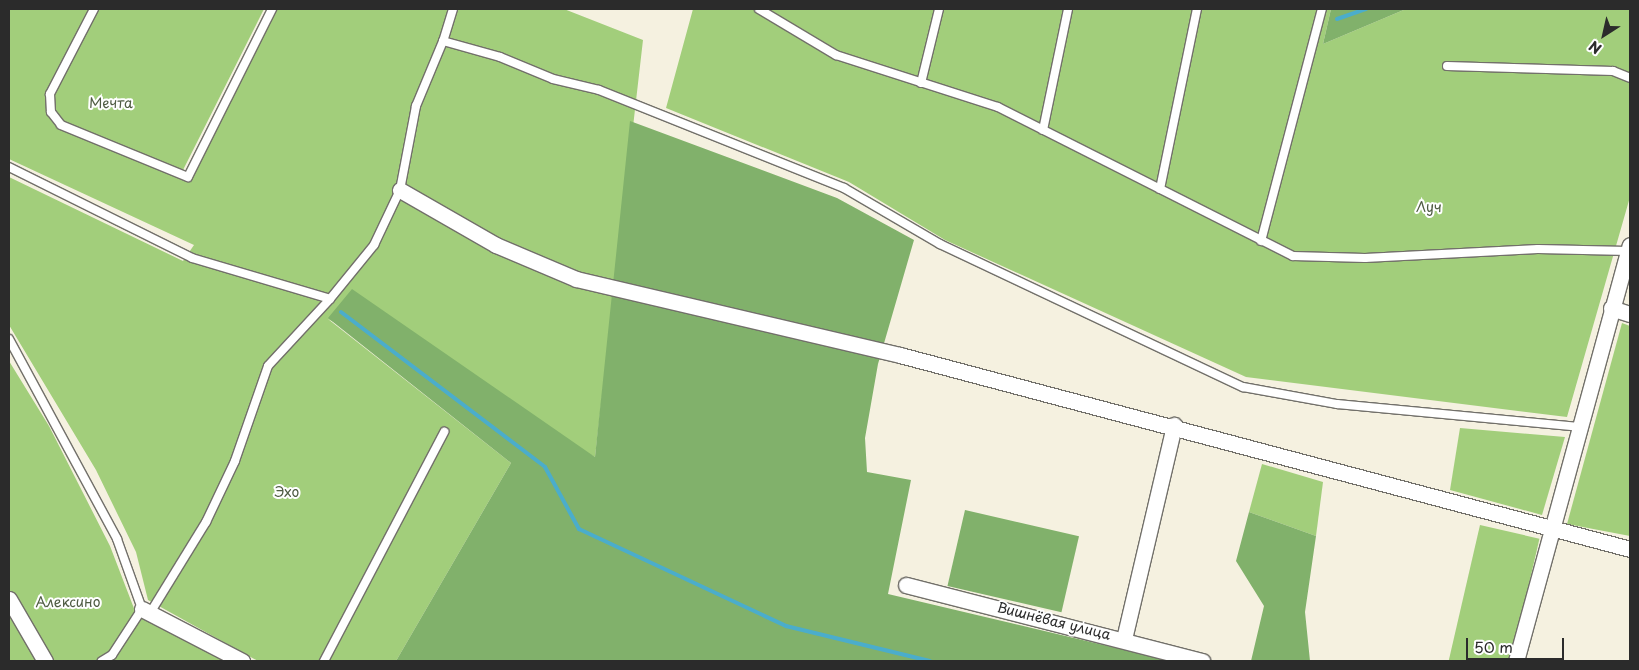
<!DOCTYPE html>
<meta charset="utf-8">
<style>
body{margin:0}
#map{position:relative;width:1639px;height:670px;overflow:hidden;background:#f5f1e0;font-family:"Playpen Sans",sans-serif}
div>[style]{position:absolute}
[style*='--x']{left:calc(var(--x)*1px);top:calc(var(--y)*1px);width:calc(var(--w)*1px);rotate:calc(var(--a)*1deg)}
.green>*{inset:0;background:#a2ce7b;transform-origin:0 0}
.forest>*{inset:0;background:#81b16b;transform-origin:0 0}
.stream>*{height:4px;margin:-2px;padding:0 2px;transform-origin:2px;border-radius:2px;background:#4badcb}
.roads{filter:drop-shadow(1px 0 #72706a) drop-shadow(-1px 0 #72706a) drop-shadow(0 1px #72706a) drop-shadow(0 -1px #72706a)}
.service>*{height:8px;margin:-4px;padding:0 4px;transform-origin:4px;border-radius:4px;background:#fff}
.minor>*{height:15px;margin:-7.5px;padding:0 7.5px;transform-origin:7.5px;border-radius:7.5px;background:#fff}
span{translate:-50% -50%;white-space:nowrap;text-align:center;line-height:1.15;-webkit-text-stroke:4px #fff;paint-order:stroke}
.park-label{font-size:14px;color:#4f5c43}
.street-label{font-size:14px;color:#2b2b2b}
.frame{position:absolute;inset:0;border:10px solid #2b2b2b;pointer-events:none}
.north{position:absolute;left:1579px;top:10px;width:50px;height:50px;-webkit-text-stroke:4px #fff;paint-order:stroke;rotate:215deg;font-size:14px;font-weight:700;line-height:20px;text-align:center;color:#2b2b2b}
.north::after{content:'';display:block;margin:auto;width:18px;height:22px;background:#2b2b2b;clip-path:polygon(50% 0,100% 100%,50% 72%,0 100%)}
.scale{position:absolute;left:1466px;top:638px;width:98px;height:22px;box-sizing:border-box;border:2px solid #2b2b2b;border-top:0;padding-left:6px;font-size:15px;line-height:18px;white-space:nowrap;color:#2b2b2b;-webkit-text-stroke:4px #fff;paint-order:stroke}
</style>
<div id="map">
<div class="green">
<div style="clip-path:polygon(9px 9px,264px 9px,182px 172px,192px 178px,276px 9px,564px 9px,643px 40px,595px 457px,328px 319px,511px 463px,396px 661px,258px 661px,148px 600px,136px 552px,96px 470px,9px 325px,9px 177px,183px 261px,194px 245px,9px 159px)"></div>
<div style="clip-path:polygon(693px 9px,1331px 9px,1323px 44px,1406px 9px,1630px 9px,1630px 197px,1567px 417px,1246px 377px,945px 240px,849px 182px,666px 108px)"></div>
<div style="clip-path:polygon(1622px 323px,1630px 326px,1630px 536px,1567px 524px)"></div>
<div style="clip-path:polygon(9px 361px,49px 426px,110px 546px,135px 611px,227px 661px,9px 661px)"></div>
<div style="clip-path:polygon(1460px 428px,1565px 437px,1542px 515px,1450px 490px)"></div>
<div style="clip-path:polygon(1262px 464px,1323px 482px,1316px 536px,1249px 512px)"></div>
<div style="left:1480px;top:525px;width:61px;height:141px;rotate:13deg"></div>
</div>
<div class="forest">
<div style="clip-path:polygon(1331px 9px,1406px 9px,1323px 44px)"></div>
<div style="clip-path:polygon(630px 121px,837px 198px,914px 240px,878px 364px,865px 438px,867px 472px,911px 480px,888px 594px,1171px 661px,396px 661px,511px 463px,328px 318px,352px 289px,595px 457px)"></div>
<div style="left:965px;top:510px;width:117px;height:78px;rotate:13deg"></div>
<div style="clip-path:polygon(1249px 512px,1316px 536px,1305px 612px,1310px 661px,1251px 661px,1264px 606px,1236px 561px)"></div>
</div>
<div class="stream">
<div style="--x:1337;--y:19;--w:31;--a:-19"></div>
<div style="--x:341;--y:312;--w:256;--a:37.2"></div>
<div style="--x:545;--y:467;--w:71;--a:61.3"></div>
<div style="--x:579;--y:529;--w:229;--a:25.1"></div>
<div style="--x:786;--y:626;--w:148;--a:13.7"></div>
</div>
<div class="roads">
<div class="service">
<div style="--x:94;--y:9;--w:96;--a:117.4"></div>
<div style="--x:50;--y:94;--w:18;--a:87"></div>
<div style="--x:51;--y:112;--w:16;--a:52"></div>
<div style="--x:61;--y:125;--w:137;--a:22.3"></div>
<div style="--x:188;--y:177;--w:188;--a:-63.4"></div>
<div style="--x:453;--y:9;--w:34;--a:107"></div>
<div style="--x:443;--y:41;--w:59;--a:15.7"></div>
<div style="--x:500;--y:57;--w:57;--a:22.5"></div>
<div style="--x:553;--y:79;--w:47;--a:13.4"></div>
<div style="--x:599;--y:90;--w:264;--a:21.8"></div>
<div style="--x:844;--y:188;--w:111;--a:30.3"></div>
<div style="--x:940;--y:244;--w:335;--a:25.3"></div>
<div style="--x:1243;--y:387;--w:96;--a:10.3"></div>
<div style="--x:1337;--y:404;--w:243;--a:5.4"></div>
<div style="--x:759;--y:9;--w:90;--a:30.9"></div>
<div style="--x:836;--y:55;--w:170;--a:17.8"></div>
<div style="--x:998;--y:107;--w:330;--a:26.8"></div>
<div style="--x:1293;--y:256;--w:72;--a:1.6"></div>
<div style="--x:1365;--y:258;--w:173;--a:-3"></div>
<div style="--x:1538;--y:249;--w:90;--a:1.3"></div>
<div style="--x:1447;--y:66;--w:166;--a:1.7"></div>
<div style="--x:1613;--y:71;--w:18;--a:22"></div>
<div style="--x:921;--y:83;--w:76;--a:-76.3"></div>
<div style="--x:1043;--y:130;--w:124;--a:-78.3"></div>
<div style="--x:9;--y:167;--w:204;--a:26.4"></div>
<div style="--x:192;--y:258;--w:144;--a:16.5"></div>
<div style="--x:330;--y:299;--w:91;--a:132.8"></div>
<div style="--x:268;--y:366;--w:101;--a:109.2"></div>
<div style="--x:235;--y:461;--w:68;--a:115.4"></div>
<div style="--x:206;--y:522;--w:107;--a:121.6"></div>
<div style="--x:1160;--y:189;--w:184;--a:-78.4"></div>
<div style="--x:1261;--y:241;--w:240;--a:-75.3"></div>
<div style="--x:330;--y:299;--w:70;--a:-50.8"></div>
<div style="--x:374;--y:245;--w:61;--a:-64.7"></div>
<div style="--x:400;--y:190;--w:86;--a:-79.2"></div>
<div style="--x:416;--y:106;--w:70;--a:-67.4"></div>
<div style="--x:9;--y:339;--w:227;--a:61.6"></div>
<div style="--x:117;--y:539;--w:74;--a:70.3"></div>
<div style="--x:142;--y:609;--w:55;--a:123.1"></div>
<div style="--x:112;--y:655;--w:12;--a:149"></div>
<div style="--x:324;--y:661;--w:259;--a:-62.3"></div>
</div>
<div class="minor">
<div style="--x:400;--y:190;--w:111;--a:29.8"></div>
<div style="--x:496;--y:245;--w:87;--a:23"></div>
<div style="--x:576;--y:279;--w:333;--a:13.2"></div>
<div style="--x:900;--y:355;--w:755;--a:14.88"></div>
<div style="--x:1611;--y:308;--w:20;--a:18"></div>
<div style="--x:906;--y:585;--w:306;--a:14.4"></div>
<div style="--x:9;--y:599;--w:72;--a:59.9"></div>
<div style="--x:142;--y:609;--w:113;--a:27.5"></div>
<div style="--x:1124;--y:639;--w:220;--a:-76.8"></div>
<div style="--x:1516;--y:661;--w:431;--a:-74.7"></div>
</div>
</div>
<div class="park-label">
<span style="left:111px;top:103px">Мечта</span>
<span style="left:1429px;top:207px">Луч</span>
<span style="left:287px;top:492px">Эхо</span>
<span style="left:68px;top:602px">Алексино</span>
</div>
<div class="street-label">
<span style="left:1054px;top:621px;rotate:14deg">Вишнёвая улица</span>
</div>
<div class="frame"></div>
<div class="north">N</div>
<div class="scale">50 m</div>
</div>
